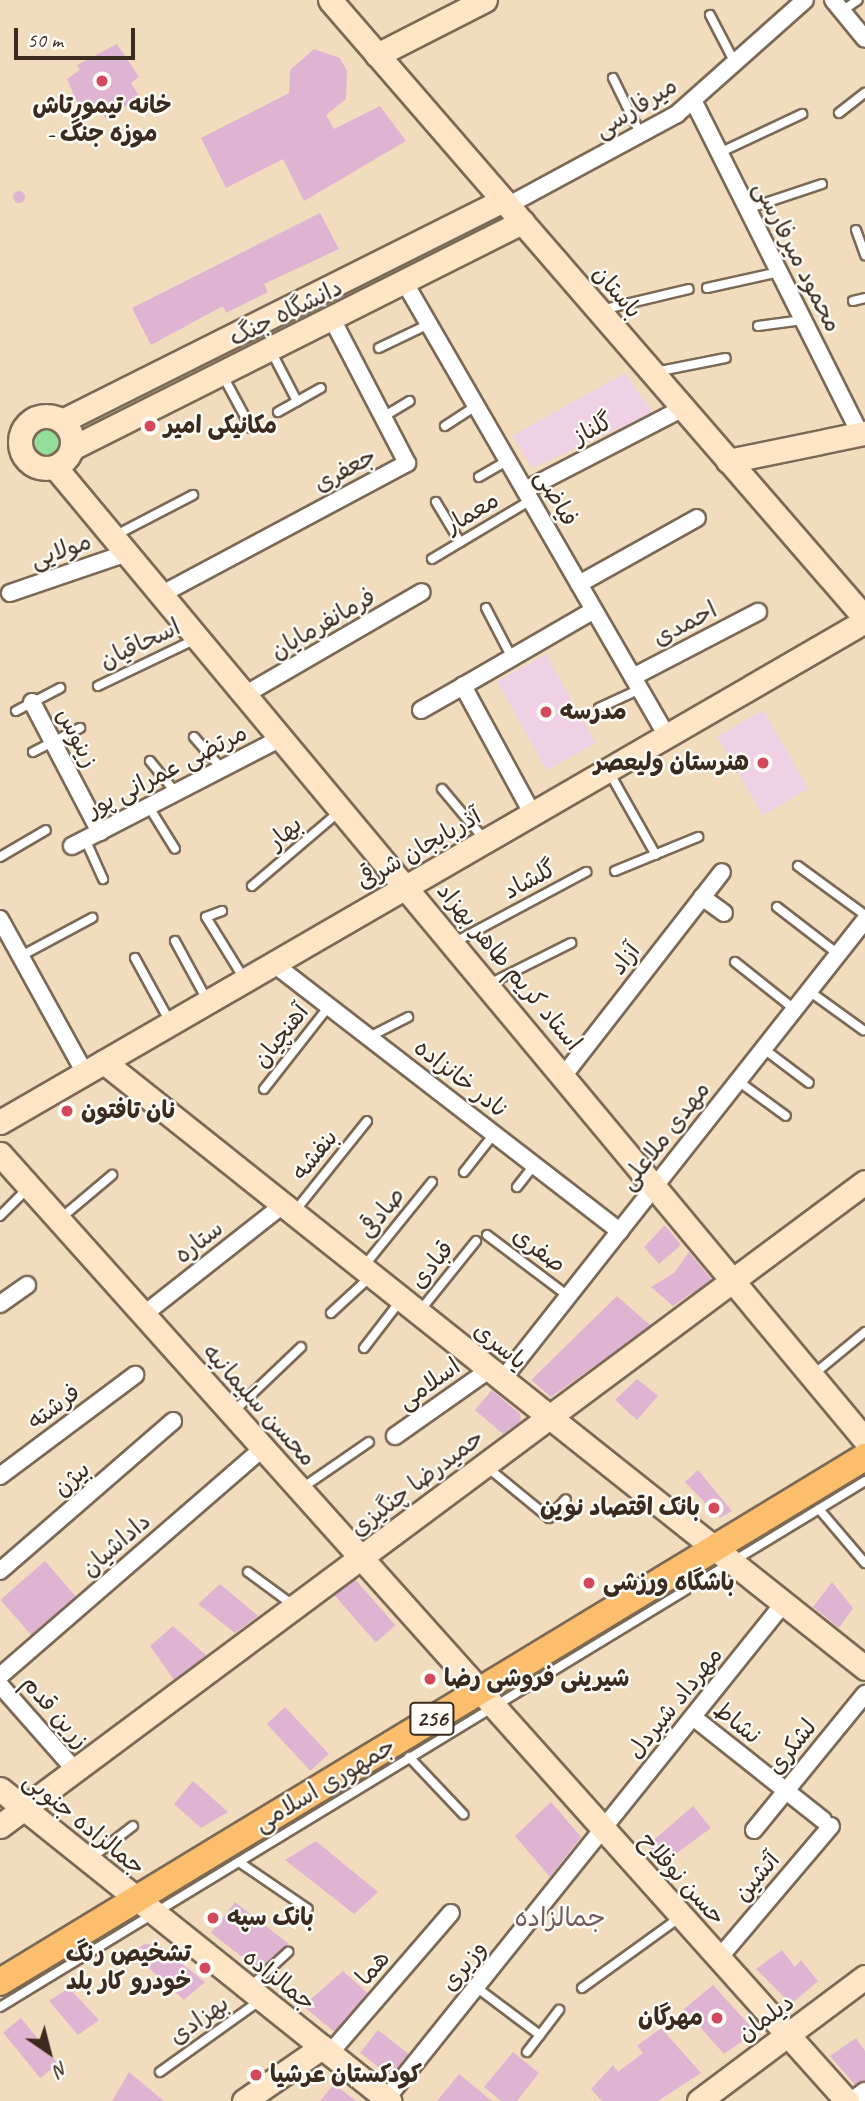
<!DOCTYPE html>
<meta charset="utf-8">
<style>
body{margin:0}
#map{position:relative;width:865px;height:2101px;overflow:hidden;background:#f1ddbd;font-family:Caveat,"Playpen Sans Arabic",sans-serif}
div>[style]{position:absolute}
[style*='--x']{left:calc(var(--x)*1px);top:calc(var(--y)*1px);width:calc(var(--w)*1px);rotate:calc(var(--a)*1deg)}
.built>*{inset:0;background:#f0d0e5;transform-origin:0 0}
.green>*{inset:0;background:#93de9a}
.round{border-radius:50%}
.building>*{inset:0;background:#dfb4d3;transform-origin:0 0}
.roads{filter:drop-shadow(2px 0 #7b6956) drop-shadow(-2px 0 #7b6956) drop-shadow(0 2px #7b6956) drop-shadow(0 -2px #7b6956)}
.lane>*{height:8px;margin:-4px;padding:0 4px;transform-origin:4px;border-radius:4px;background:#fff}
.street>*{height:16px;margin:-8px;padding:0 8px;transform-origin:8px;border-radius:8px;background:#fff}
.secondary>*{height:23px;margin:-11.5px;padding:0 11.5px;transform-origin:11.5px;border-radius:11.5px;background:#fde5c5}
.secondary>.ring{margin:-11.5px;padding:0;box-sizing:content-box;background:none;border:23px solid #fde5c5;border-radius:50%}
.primary>*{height:26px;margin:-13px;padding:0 13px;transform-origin:13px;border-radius:13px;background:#fabe6d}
.dots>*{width:19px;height:19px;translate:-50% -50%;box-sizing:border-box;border:4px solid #fdfcf7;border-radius:50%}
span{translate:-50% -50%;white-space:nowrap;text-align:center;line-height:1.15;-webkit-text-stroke:5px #fdfcf7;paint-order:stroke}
.shield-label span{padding:2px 5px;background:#fdfcf7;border:2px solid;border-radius:5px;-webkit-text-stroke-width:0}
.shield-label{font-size:23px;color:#3b2a1e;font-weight:700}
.poi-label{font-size:24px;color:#3b2a1e;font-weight:700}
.left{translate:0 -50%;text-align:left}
.right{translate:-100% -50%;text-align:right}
.street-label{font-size:24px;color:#3b2a1e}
.neighbourhood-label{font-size:26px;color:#745a5d}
.north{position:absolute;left:14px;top:2017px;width:70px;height:70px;-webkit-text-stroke:5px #fdfcf7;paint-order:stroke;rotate:145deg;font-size:19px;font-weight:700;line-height:28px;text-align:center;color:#3b2a1e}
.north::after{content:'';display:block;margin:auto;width:24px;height:32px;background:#3b2a1e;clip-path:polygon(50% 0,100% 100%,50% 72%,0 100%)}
.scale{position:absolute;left:14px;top:28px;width:121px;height:32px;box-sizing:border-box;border:4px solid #3b2a1e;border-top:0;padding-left:9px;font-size:21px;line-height:24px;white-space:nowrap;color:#3b2a1e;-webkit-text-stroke:5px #fdfcf7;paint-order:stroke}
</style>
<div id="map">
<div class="built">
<div style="clip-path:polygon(625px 373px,653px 413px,532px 468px,512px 436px)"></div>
<div style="left:546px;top:654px;width:102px;height:56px;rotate:61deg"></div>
<div style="left:763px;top:710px;width:91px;height:53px;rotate:60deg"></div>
</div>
<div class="green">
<div class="round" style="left:29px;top:426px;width:34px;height:34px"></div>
</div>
<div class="building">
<div style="clip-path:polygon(117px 44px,139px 77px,131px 83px,140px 97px,106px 119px,96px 104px,88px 109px,77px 102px,67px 79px,80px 70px,77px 65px)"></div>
<div style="clip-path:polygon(314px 49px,340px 58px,347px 71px,346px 99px,326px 115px,334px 129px,380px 106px,406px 141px,304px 201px,283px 159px,226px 188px,201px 138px,289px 93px,290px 70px)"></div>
<div class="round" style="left:13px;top:191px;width:12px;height:12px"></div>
<div style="clip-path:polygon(320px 213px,339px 249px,264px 284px,268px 292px,226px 313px,223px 306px,151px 345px,132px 308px)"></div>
<div style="clip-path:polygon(665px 1225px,681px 1245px,659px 1264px,644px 1247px)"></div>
<div style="clip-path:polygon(689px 1252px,712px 1280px,673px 1306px,651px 1287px,674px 1273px)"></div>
<div style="clip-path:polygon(617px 1296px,651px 1326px,551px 1397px,531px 1380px)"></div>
<div style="clip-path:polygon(637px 1379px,658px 1396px,637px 1420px,615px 1400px)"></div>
<div style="clip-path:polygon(492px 1390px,520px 1414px,521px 1422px,503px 1434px,475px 1410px)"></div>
<div style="clip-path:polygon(698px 1470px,732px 1511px,720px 1518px,685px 1482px)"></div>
<div style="left:45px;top:1561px;width:50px;height:59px;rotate:49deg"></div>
<div style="left:354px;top:1578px;width:63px;height:26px;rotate:49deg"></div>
<div style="clip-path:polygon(832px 1582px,853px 1608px,839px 1628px,813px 1607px)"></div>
<div style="clip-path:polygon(220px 1584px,258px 1616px,235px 1633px,198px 1604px)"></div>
<div style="clip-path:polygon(173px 1626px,207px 1656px,175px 1681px,150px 1646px)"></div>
<div style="left:285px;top:1707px;width:64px;height:25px;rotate:47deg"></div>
<div style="clip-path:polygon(193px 1781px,228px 1812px,201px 1828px,174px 1804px)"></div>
<div style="clip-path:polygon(551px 1802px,581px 1837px,550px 1877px,515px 1836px)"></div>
<div style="clip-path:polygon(693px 1806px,711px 1828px,662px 1864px,648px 1845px)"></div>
<div style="clip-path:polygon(316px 1841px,378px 1892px,354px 1914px,285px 1860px)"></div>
<div style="left:235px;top:1902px;width:68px;height:39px;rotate:38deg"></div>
<div style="clip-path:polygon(145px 1944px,160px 1946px,205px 1982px,184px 2000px,131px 1952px)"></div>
<div style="clip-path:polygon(782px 1950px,795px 1967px,801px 1960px,818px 1981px,791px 2004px,756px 1969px)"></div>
<div style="clip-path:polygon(343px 1971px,371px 1996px,337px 2034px,303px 2006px)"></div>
<div style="clip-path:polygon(713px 1985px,751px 2027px,749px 2036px,724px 2054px,684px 2009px)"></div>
<div style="clip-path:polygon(69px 1988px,99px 2020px,78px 2035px,49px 2001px)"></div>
<div style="left:21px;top:2018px;width:59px;height:23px;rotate:51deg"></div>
<div style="clip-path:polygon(661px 2028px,701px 2073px,658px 2101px,602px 2101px,591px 2089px,613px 2065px,618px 2072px,643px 2053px,637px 2046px)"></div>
<div style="left:378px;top:2030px;width:39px;height:29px;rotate:38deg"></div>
<div style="clip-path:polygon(856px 2038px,865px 2051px,865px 2082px,857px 2087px,830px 2056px)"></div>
<div style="clip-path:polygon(513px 2052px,539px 2073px,517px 2101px,501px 2101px,484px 2087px)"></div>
<div style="clip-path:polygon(129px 2072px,164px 2101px,112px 2101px)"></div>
<div style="clip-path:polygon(459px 2074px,492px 2101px,437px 2101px)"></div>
<div style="clip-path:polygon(334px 2084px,356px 2101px,320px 2101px)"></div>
</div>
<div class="roads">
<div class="lane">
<div style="--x:842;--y:11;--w:19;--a:-35"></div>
<div style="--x:710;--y:15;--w:54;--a:62.5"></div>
<div style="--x:613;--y:78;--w:64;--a:63.8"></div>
<div style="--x:839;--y:113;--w:33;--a:-38"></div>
<div style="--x:719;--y:153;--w:92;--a:-25.2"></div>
<div style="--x:747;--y:209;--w:79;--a:-18.4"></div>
<div style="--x:856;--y:230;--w:27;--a:70"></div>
<div style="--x:707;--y:288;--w:74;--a:-12.5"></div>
<div style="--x:853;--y:301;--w:12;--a:-14"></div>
<div style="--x:601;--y:310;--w:90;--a:-13.4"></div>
<div style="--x:758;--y:326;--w:45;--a:-7.6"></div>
<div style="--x:379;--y:348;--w:55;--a:-25.6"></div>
<div style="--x:270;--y:349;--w:59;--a:62.6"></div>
<div style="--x:655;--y:372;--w:72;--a:-11.2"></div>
<div style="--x:223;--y:376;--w:59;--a:61.7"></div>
<div style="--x:278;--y:412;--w:49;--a:-29.2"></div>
<div style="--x:383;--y:417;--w:31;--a:-31"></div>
<div style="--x:445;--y:426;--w:37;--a:-33"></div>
<div style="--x:479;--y:477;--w:34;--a:-30"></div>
<div style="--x:436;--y:502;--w:47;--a:59"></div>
<div style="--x:116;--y:535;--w:87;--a:-27.5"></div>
<div style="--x:432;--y:559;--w:115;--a:-30.8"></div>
<div style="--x:486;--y:608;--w:56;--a:62.5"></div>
<div style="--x:98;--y:686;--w:109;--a:-25.6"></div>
<div style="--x:599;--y:708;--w:45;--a:-24.9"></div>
<div style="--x:16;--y:711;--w:50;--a:-27.6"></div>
<div style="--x:194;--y:737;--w:43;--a:48.8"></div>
<div style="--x:33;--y:752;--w:53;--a:-27.1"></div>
<div style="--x:150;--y:761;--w:41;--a:50.9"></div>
<div style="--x:609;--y:772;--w:95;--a:60.5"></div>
<div style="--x:442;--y:789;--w:67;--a:49.9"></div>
<div style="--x:149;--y:807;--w:49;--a:58.2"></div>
<div style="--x:85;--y:839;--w:44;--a:65.8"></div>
<div style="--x:0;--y:857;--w:53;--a:-30.4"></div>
<div style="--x:798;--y:866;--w:83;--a:36.2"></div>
<div style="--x:615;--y:871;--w:90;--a:-22.3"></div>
<div style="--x:252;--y:886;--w:116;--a:-40.4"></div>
<div style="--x:777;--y:907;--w:77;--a:37.6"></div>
<div style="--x:222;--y:911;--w:17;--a:159"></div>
<div style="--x:206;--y:917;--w:70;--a:58.3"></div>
<div style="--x:175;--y:941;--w:67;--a:61.5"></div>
<div style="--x:455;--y:942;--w:149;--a:-28.1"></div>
<div style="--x:21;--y:956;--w:81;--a:-28.2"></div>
<div style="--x:135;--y:958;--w:71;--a:61.3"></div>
<div style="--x:735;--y:962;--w:75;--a:38.5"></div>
<div style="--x:489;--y:984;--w:92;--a:-26.6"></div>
<div style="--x:809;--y:991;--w:67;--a:35.8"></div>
<div style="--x:369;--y:1037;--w:44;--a:-27.1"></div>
<div style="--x:764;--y:1049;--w:56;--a:37.1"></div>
<div style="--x:738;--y:1081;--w:59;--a:36.1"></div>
<div style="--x:264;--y:1089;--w:105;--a:-51.9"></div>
<div style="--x:464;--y:1172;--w:48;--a:-51.7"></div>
<div style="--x:517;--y:1187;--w:28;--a:-52"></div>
<div style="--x:295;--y:1211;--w:115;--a:-51.3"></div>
<div style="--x:0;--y:1216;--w:38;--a:-45"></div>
<div style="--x:61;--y:1218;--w:67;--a:-40.1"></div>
<div style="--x:487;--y:1235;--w:101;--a:37"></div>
<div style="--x:364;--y:1266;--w:108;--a:-51"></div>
<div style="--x:419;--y:1312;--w:91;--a:-51.2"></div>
<div style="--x:331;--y:1313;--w:52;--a:-42.6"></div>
<div style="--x:364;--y:1348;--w:61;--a:-52.4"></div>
<div style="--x:814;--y:1374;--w:66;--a:-39.5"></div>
<div style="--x:233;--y:1412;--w:94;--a:-43.7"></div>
<div style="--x:487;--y:1467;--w:80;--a:39.4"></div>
<div style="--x:549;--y:1518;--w:25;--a:-48"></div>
<div style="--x:302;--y:1488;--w:81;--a:-34.5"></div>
<div style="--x:819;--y:1509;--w:71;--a:49.6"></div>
<div style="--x:248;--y:1572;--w:56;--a:36.3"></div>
<div style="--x:409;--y:1757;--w:79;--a:46.5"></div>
<div style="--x:90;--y:1859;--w:54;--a:-37.5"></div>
<div style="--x:239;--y:1862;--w:83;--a:34.3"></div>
<div style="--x:250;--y:1987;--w:52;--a:-42.6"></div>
<div style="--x:476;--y:1987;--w:80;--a:36.9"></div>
<div style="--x:582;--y:1988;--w:120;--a:-35.8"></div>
<div style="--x:0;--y:2007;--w:1012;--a:-31.3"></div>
<div style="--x:527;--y:2052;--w:53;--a:-52.7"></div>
<div style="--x:160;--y:2072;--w:122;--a:-35.6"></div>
</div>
<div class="street">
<div style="--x:833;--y:0;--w:50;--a:50.6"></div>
<div style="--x:693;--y:100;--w:373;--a:63.4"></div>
<div style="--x:507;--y:206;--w:193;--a:-28.4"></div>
<div style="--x:677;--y:114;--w:171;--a:-41.7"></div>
<div style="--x:405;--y:283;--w:523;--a:59.96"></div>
<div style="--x:525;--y:490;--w:178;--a:-27.4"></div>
<div style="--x:579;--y:584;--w:135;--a:-29.2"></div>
<div style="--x:10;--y:593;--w:124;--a:-18.9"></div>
<div style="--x:162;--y:594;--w:278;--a:-28.1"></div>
<div style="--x:407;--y:463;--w:162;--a:-117.5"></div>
<div style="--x:633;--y:677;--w:141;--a:-27.5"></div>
<div style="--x:246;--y:694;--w:203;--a:-30.1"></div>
<div style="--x:32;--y:702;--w:147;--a:62.4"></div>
<div style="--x:421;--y:710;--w:48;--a:-29.7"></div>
<div style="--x:532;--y:813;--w:145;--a:-118.5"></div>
<div style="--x:463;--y:686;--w:151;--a:-30.1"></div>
<div style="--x:72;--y:846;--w:237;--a:-27.3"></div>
<div style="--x:702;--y:897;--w:27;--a:36"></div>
<div style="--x:0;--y:919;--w:176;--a:61.1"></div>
<div style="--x:274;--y:964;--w:437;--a:37.7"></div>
<div style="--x:564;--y:1075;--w:257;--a:-52.1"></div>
<div style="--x:0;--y:1304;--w:33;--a:-35"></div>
<div style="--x:143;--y:1315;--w:178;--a:-38.2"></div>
<div style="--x:502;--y:1380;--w:586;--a:-51.72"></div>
<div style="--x:395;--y:1436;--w:115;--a:-35.1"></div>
<div style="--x:0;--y:1476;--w:169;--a:-36.8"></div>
<div style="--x:0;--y:1571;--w:229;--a:-40.9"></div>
<div style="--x:0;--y:1676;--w:347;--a:-40.9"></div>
<div style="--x:0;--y:1685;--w:113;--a:48.6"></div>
<div style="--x:693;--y:1717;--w:166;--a:38.4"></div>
<div style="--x:754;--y:1830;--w:176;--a:-50.8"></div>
<div style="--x:719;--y:1958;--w:173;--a:-49.7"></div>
<div style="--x:330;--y:2053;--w:185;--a:-49.2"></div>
<div style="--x:387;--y:2098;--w:633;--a:-51.28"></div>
<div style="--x:851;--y:2101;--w:17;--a:-36"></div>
</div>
<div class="secondary">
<div style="--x:330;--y:0;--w:817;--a:49.12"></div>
<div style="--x:377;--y:55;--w:121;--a:-27"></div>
<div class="ring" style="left:20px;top:416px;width:29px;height:29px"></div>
<div style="--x:62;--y:421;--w:493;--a:-26.6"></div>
<div style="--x:72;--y:448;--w:504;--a:-26.67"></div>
<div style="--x:728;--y:461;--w:140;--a:-11.6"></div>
<div style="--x:55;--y:467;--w:1266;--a:50.22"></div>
<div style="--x:104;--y:1062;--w:973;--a:38.53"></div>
<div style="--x:0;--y:1122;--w:1000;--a:-30.08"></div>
<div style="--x:0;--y:1154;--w:1271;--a:48.19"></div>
<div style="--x:0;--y:1789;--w:499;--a:38.7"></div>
<div style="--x:0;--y:1826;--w:1078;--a:-36.67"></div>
<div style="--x:244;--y:2101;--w:95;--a:-34.7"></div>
<div style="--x:699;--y:2101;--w:207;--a:-36.8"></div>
</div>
<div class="primary">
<div style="--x:0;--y:1982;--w:1012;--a:-31.26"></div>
</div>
</div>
<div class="dots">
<div style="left:102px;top:81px;background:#d1495b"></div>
<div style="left:150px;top:426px;background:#d1495b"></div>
<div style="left:546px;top:712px;background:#d1495b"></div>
<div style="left:763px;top:763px;background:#d1495b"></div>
<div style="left:67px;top:1111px;background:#d1495b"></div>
<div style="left:714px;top:1508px;background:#d1495b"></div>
<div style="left:589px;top:1583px;background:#d1495b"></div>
<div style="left:430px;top:1679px;background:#d1495b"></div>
<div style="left:213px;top:1918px;background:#d1495b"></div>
<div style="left:205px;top:1968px;background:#d1495b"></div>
<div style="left:717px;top:2018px;background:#d1495b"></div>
<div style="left:256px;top:2075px;background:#d1495b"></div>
</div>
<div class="shield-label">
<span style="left:432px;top:1719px">256</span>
</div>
<div class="poi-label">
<span style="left:102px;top:120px">خانه تیمورتاش<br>- موزه جنگ</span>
<span class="left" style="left:164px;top:426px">مکانیکی امیر</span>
<span class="left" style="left:560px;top:712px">مدرسه</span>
<span class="right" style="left:749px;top:763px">هنرستان ولیعصر</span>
<span class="left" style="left:81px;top:1111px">نان تافتون</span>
<span class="right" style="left:700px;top:1508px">بانک اقتصاد نوین</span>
<span class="left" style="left:603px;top:1583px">باشگاه ورزشی</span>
<span class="left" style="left:444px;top:1679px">شیرینی فروشی رضا</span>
<span class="left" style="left:227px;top:1918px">بانک سپه</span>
<span class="right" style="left:191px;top:1968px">تشخیص رنگ<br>خودرو کار بلد</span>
<span class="right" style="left:703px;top:2018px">مهرگان</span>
<span class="left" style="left:270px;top:2075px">کودکستان عرشیا</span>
</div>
<div class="street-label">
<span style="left:636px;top:108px;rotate:-32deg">میرفارسی</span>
<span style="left:797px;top:257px;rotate:63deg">محمود میرفارسی</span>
<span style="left:617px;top:292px;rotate:49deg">باستان</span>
<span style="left:286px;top:313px;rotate:-26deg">دانشگاه جنگ</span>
<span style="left:593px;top:429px;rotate:-27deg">گلناز</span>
<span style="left:345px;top:470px;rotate:-28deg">جعفری</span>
<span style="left:556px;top:498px;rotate:60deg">فیاضی</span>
<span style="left:472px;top:513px;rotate:-31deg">معمار</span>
<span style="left:61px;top:551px;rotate:-19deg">مولایی</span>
<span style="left:323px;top:624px;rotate:-30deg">فرمانفرمایان</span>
<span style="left:685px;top:624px;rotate:-27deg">احمدی</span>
<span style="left:140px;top:644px;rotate:-25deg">اسحاقیان</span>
<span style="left:77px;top:738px;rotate:63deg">زینوس</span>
<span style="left:167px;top:771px;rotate:-27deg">مرتضی عمرانی پور</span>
<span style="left:285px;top:833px;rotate:-41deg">بهار</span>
<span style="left:419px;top:849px;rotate:-30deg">آذربایجان شرقی</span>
<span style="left:530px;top:880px;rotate:-28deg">گلشاد</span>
<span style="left:625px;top:959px;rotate:-52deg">آزاد</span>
<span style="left:509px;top:967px;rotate:50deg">استاد کریم طاهر بهزاد</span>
<span style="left:281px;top:1036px;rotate:-52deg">آهنچیان</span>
<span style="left:461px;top:1079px;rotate:38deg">نادر خانزاده</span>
<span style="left:665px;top:1136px;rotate:-52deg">مهدی ملاعلی</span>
<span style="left:315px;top:1155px;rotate:-51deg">بنفشه</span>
<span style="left:382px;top:1213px;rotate:-51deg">صادقی</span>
<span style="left:199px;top:1242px;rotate:-38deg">ستاره</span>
<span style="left:539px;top:1250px;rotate:37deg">صفری</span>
<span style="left:432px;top:1265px;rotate:-51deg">قبادی</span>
<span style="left:500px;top:1346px;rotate:39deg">یاسری</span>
<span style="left:429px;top:1384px;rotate:-35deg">اسلامی</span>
<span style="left:259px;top:1405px;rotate:48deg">محسن سلیمانیه</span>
<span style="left:54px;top:1407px;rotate:-37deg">فرشته</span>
<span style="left:72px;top:1479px;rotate:-41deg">بیژن</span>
<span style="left:417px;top:1483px;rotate:-37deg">حمیدرضا چنگیزی</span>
<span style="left:116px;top:1545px;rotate:-41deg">داداشیان</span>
<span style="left:675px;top:1703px;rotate:-51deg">مهرداد شیردل</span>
<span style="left:55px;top:1712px;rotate:49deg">زرین قدم</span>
<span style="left:737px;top:1723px;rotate:38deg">نشاط</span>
<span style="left:792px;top:1747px;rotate:-51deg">لشکری</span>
<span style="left:325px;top:1785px;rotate:-31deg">جمهوری اسلامی</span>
<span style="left:84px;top:1824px;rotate:39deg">جمالزاده جنوبی</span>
<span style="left:757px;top:1877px;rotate:-50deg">آتشین</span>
<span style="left:682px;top:1879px;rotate:48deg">حسن نوفلاح</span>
<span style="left:464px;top:1966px;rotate:-51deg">وزیری</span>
<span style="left:373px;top:1968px;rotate:-49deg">هما</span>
<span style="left:279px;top:1980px;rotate:38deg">جمالزاده</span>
<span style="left:766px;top:2018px;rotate:-36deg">دیلمان</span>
<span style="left:199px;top:2020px;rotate:-35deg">بهزادی</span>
</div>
<div class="neighbourhood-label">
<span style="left:560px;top:1918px">جمالزاده</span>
</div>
<div class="north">N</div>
<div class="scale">50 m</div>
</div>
